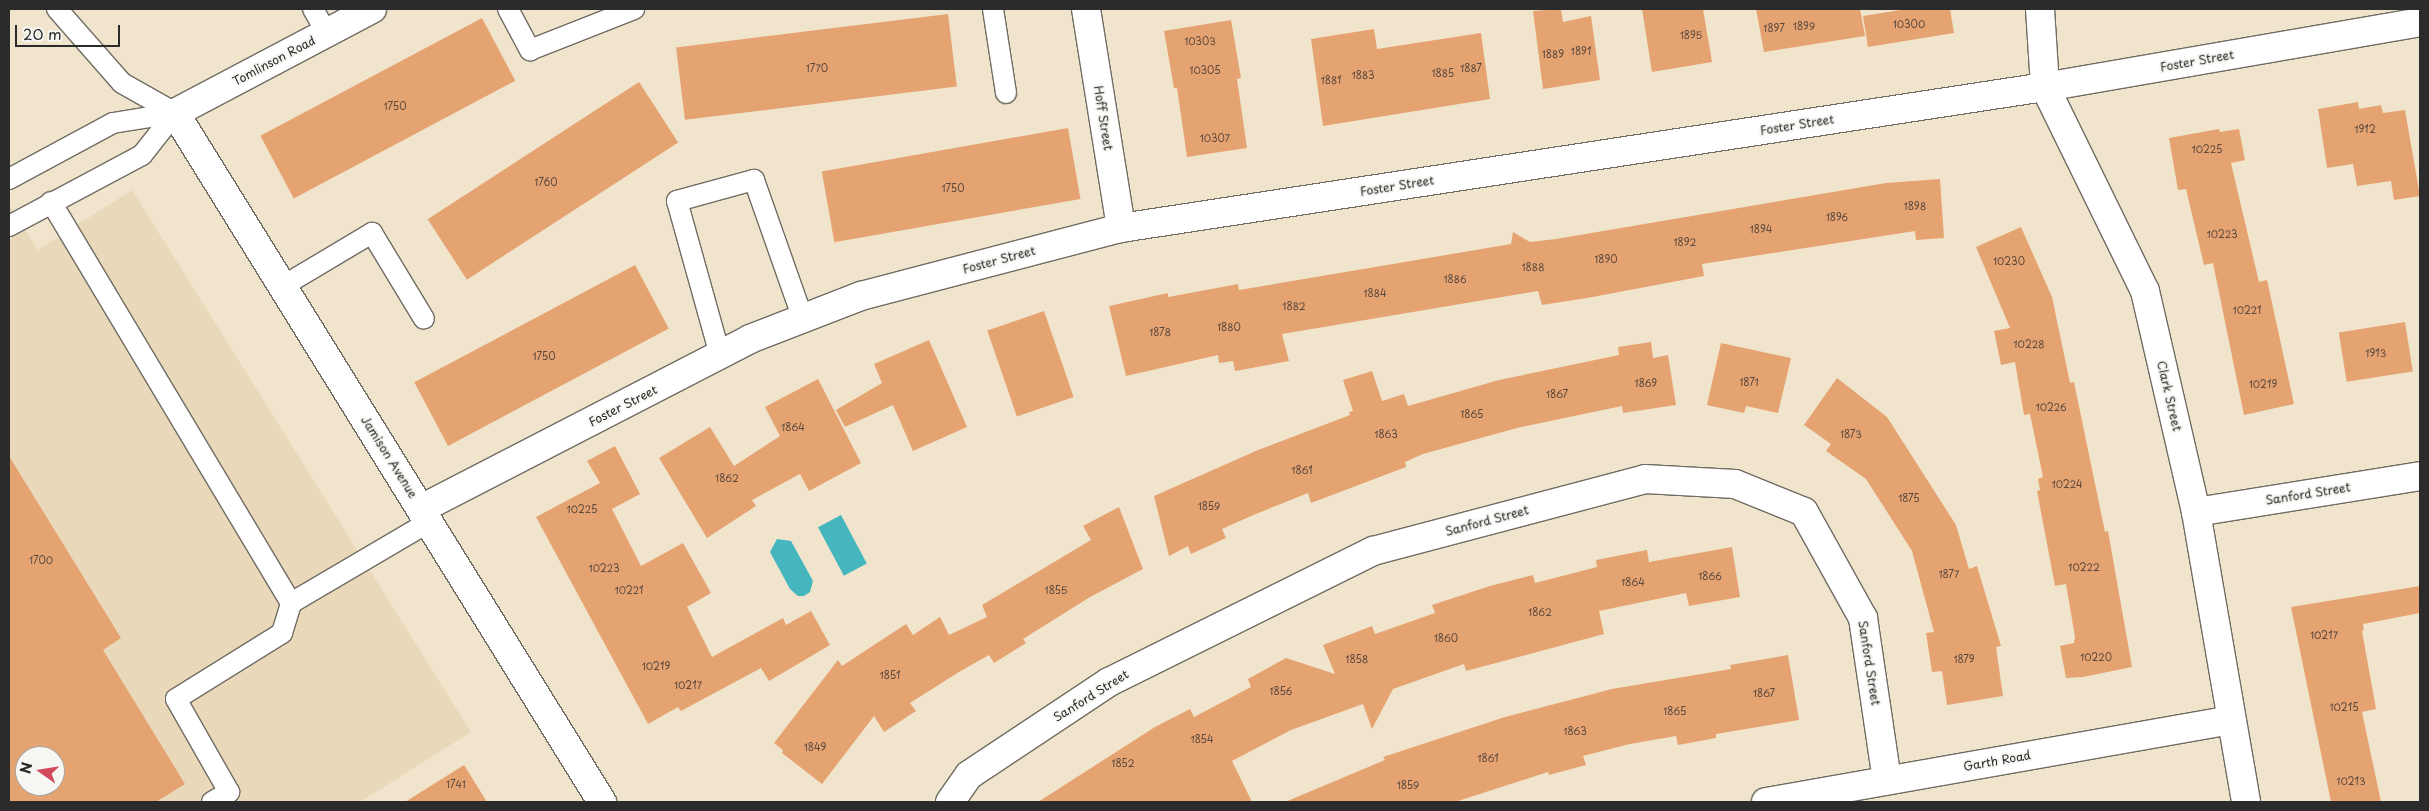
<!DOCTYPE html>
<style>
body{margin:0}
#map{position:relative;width:2429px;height:811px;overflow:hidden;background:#f0e5cc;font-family:"Playpen Sans",sans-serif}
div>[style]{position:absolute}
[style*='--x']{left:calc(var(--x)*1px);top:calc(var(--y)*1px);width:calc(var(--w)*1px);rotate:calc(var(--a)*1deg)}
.built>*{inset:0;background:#e9d9ba}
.water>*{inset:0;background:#45b5be;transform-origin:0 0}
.building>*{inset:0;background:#e6a372;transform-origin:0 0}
.roads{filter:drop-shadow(1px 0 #706c63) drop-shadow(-1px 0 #706c63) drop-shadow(0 1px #706c63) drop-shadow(0 -1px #706c63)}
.service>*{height:20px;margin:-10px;padding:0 10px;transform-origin:10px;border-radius:10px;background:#fff}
.minor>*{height:28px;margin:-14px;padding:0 14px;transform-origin:14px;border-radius:14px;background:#fff}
span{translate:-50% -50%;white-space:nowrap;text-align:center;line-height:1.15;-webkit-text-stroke:4px #f6f6f2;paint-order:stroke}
.number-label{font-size:10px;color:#5a493d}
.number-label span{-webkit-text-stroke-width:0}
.street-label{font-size:12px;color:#2b2b2b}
.frame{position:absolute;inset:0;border:10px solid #2b2b2b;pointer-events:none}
.north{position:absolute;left:15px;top:746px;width:50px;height:50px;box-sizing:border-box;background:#f6f6f2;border:1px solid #a5a5a2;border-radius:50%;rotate:283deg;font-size:14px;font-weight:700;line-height:20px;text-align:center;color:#2b2b2b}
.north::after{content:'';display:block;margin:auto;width:18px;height:22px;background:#d1495b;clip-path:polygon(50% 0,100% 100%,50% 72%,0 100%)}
.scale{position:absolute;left:15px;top:25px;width:105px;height:22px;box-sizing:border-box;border:2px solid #2b2b2b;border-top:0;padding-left:6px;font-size:15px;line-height:18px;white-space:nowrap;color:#2b2b2b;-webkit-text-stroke:4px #f6f6f2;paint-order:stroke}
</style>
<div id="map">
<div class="built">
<div style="clip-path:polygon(evenodd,132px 190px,471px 732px,360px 802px,9px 802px,9px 204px,38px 250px,132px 190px,25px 756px,55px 756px,55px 786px,25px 786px,25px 756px)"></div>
</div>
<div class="water">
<div style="left:841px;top:515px;width:55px;height:26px;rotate:62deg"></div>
<div style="clip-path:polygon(777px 539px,791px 541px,813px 581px,810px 592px,804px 596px,798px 596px,790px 589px,770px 552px)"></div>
</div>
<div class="building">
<div style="clip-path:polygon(1561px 9px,1563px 22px,1591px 16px,1600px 80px,1543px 89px,1533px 11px)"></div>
<div style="clip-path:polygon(1642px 9px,1703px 9px,1712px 62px,1652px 72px)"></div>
<div style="clip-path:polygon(1756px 9px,1860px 9px,1865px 36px,1764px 52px)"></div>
<div style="clip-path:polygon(1907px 9px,1950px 9px,1954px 33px,1868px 47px,1863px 16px)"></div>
<div style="left:948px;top:14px;width:73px;height:274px;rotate:83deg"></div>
<div style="left:482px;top:18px;width:71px;height:251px;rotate:62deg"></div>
<div style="clip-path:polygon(1231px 20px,1241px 78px,1237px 79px,1247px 148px,1187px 157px,1177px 88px,1174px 88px,1164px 31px)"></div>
<div style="clip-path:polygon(1374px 29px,1377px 49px,1481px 33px,1490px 99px,1323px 126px,1311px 39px)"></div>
<div style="left:639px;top:82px;width:72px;height:252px;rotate:57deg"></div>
<div style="clip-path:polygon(2358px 102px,2359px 109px,2381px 105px,2383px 113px,2405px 110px,2420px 196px,2394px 200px,2391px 181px,2357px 186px,2353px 164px,2327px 168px,2318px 109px)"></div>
<div style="left:1068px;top:128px;width:72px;height:250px;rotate:80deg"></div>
<div style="clip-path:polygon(2219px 129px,2220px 132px,2239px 129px,2245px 160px,2231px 163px,2259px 282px,2267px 280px,2294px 404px,2244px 415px,2213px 263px,2204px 265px,2186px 189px,2178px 190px,2169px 138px)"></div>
<div style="clip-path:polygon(1940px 179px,1944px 238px,1916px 240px,1915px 231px,1702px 264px,1704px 276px,1587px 298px,1542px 305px,1538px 291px,1282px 334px,1289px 361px,1235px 371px,1233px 361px,1219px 363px,1218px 355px,1126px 376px,1109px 306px,1168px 293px,1168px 297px,1238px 284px,1239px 290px,1511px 244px,1513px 232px,1530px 242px,1556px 239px,1886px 183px)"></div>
<div style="clip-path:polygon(2021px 227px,2052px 297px,2070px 383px,2074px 382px,2105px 532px,2108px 531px,2132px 667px,2083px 677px,2066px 678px,2060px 646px,2074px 643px,2075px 637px,2066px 584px,2055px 586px,2037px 491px,2040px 490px,2038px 479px,2043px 477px,2030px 414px,2024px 415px,2015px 362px,2001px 365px,1994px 331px,2010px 328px,1976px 247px)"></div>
<div style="left:635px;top:265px;width:72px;height:250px;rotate:62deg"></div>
<div style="left:1044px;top:311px;width:91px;height:60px;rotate:71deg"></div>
<div style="left:2405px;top:322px;width:50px;height:67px;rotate:81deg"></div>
<div style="clip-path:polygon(929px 340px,967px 427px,913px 451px,893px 405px,845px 427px,836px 410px,882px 383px,874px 364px)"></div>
<div style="clip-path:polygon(1651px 342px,1653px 358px,1668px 355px,1676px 405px,1623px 413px,1622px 406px,1517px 428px,1423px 454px,1405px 462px,1406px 467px,1311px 503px,1308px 493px,1251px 516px,1222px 529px,1226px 538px,1191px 554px,1188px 546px,1169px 556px,1154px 496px,1258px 450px,1350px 415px,1349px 412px,1353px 411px,1343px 380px,1372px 371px,1382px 401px,1404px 394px,1408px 406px,1499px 380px,1619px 355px,1618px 347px)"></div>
<div style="clip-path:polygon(1721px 343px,1791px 358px,1778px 413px,1746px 406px,1744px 413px,1707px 405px)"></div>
<div style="clip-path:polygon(1837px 378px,1887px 417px,1956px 525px,1969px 569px,1977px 566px,2001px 646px,1996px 647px,2003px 696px,1947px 705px,1942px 671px,1932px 672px,1926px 633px,1934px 632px,1912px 551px,1866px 479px,1826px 451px,1831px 444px,1804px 425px)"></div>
<div style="clip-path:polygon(818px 379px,861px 463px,809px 491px,800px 474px,752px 500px,756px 506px,707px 538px,659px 458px,710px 427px,734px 466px,780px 436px,765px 407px)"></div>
<div style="clip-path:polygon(615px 446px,640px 494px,612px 509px,641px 566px,683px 543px,711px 593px,687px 607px,712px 657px,783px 618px,786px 625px,811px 611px,830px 645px,769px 681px,761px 668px,681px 711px,678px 707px,648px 724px,536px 517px,600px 483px,587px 461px)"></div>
<div style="clip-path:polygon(evenodd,9px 456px,121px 638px,103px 650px,185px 784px,156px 802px,9px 802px,9px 456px,25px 756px,55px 756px,55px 786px,25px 786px,25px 756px)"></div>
<div style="clip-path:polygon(1119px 507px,1143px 569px,1090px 597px,1023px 639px,1026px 643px,994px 663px,989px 655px,959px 672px,910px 703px,916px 711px,884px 732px,874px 716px,822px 784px,782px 753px,783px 750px,774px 743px,838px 660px,842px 666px,906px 624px,913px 635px,940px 617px,949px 635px,987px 617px,982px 605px,1091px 540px,1083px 526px)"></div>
<div style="clip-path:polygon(1732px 547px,1740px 597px,1689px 606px,1686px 593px,1599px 611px,1604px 634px,1466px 671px,1464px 664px,1393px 689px,1372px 729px,1363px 704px,1291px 730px,1232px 761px,1252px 802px,1038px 802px,1155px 727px,1190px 709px,1194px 717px,1251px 687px,1248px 679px,1286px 658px,1335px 674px,1323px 645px,1372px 626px,1375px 634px,1435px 613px,1432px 605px,1490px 586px,1533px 575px,1535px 583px,1597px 567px,1596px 560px,1647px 550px,1649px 562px)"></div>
<div style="clip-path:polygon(2420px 586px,2420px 613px,2363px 624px,2364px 630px,2362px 631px,2376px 709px,2362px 712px,2381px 802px,2331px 802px,2291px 607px)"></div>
<div style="clip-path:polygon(1788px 655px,1799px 720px,1716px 734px,1716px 738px,1678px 745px,1676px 736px,1630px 744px,1583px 756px,1586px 765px,1549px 775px,1548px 772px,1455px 802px,1285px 802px,1385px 760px,1383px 757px,1505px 717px,1612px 689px,1731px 669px,1730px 665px)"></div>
<div style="clip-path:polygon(464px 765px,487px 802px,405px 802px)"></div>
</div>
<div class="roads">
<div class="service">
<div style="--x:57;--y:9;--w:98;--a:48.7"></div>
<div style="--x:122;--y:83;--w:61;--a:29.5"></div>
<div style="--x:313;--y:9;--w:28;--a:60"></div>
<div style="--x:508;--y:9;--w:47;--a:61.8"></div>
<div style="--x:530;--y:50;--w:112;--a:-21.5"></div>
<div style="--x:993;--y:9;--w:85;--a:81.2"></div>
<div style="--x:9;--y:179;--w:118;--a:-28.3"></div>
<div style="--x:113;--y:123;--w:63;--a:-9.2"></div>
<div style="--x:51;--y:202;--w:467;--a:59.1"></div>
<div style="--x:9;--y:226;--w:151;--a:-28.1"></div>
<div style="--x:142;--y:155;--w:53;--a:-51.8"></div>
<div style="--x:283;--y:286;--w:104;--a:-30.8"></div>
<div style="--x:372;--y:233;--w:100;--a:58.8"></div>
<div style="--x:720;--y:355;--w:160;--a:-105.6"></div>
<div style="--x:677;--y:201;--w:80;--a:-15.3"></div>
<div style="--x:754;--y:180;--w:147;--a:70.6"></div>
<div style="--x:212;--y:802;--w:20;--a:-30"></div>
<div style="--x:229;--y:792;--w:107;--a:-119.7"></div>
<div style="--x:176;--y:699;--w:125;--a:-31.9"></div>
<div style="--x:282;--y:633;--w:31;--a:-73"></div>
<div style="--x:291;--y:603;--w:160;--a:-30.4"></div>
</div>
<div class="minor">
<div style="--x:372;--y:9;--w:223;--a:152.2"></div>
<div style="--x:175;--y:113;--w:811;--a:58.21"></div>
<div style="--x:1086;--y:9;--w:222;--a:80.9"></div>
<div style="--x:2040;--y:9;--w:78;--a:86.3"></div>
<div style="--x:2045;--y:87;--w:227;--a:63.9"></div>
<div style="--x:2145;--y:291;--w:227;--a:77"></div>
<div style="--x:2196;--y:512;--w:294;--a:80.2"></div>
<div style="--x:421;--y:509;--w:370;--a:-27.3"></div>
<div style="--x:750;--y:339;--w:119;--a:-21.2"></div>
<div style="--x:861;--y:296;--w:269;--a:-14.7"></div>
<div style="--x:1121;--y:228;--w:935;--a:-8.68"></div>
<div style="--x:2045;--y:87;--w:381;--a:-9.8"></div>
<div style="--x:2196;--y:512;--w:227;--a:-9.1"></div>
<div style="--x:950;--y:802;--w:33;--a:-55"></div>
<div style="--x:969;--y:775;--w:168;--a:-33.6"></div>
<div style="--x:1109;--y:682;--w:295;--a:-26.4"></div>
<div style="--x:1373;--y:551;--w:281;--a:-14.8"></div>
<div style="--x:1645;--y:479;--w:90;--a:3.2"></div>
<div style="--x:1735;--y:484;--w:74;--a:22.1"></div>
<div style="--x:1804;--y:512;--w:121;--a:60.9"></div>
<div style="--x:1863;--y:618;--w:164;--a:81.6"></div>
<div style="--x:1766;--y:802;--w:470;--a:-10"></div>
</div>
</div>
<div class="number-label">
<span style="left:1909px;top:24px">10300</span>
<span style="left:1804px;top:26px">1899</span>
<span style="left:1774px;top:28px">1897</span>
<span style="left:1691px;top:35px">1895</span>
<span style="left:1200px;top:41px">10303</span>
<span style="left:1581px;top:51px">1891</span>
<span style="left:1553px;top:54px">1889</span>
<span style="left:817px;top:68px">1770</span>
<span style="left:1471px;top:68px">1887</span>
<span style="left:1205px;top:70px">10305</span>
<span style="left:1443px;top:73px">1885</span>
<span style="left:1363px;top:75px">1883</span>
<span style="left:1331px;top:80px">1881</span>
<span style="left:395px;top:106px">1750</span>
<span style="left:2365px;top:129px">1912</span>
<span style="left:1215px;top:138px">10307</span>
<span style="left:2207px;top:149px">10225</span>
<span style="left:546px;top:182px">1760</span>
<span style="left:953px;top:188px">1750</span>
<span style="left:1915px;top:206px">1898</span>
<span style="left:1837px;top:217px">1896</span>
<span style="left:1761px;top:229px">1894</span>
<span style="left:2222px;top:234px">10223</span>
<span style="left:1685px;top:242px">1892</span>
<span style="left:1606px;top:259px">1890</span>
<span style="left:2009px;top:261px">10230</span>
<span style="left:1533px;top:267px">1888</span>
<span style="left:1455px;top:279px">1886</span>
<span style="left:1375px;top:293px">1884</span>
<span style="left:1294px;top:306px">1882</span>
<span style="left:2247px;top:310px">10221</span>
<span style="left:1229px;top:327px">1880</span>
<span style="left:1160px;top:332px">1878</span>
<span style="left:2029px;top:344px">10228</span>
<span style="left:2376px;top:353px">1913</span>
<span style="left:544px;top:356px">1750</span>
<span style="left:1749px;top:382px">1871</span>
<span style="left:1646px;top:383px">1869</span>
<span style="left:2263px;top:384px">10219</span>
<span style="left:1557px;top:394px">1867</span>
<span style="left:2051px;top:407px">10226</span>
<span style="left:1472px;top:414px">1865</span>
<span style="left:793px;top:427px">1864</span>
<span style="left:1386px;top:434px">1863</span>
<span style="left:1851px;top:434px">1873</span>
<span style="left:1302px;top:470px">1861</span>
<span style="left:727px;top:478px">1862</span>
<span style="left:2067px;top:484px">10224</span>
<span style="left:1909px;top:498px">1875</span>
<span style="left:1209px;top:506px">1859</span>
<span style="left:582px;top:509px">10225</span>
<span style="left:41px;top:560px">1700</span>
<span style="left:2084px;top:567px">10222</span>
<span style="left:604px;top:568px">10223</span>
<span style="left:1949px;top:574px">1877</span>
<span style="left:1710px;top:576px">1866</span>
<span style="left:1633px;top:582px">1864</span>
<span style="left:629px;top:590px">10221</span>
<span style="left:1056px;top:590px">1855</span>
<span style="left:1540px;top:612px">1862</span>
<span style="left:2324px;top:635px">10217</span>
<span style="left:1446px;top:638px">1860</span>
<span style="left:2096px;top:657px">10220</span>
<span style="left:1357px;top:659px">1858</span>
<span style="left:1964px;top:659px">1879</span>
<span style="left:656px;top:666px">10219</span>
<span style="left:890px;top:675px">1851</span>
<span style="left:688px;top:685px">10217</span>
<span style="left:1281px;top:691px">1856</span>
<span style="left:1764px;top:693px">1867</span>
<span style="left:2344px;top:707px">10215</span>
<span style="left:1675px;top:711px">1865</span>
<span style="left:1575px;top:731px">1863</span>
<span style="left:1202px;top:739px">1854</span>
<span style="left:815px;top:747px">1849</span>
<span style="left:1488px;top:758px">1861</span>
<span style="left:1123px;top:763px">1852</span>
<span style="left:2351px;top:781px">10213</span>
<span style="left:456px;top:784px">1741</span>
<span style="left:1408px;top:785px">1859</span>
</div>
<div class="street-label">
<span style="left:274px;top:61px;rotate:-28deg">Tomlinson Road</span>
<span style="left:2197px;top:61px;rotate:-10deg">Foster Street</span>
<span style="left:1103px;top:118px;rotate:81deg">Hoff Street</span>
<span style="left:1797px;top:125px;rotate:-9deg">Foster Street</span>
<span style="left:1397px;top:186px;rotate:-9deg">Foster Street</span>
<span style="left:999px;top:260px;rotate:-15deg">Foster Street</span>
<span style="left:2169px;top:396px;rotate:77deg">Clark Street</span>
<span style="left:623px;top:406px;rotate:-27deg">Foster Street</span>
<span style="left:389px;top:457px;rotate:58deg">Jamison Avenue</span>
<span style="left:2308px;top:494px;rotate:-9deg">Sanford Street</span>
<span style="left:1487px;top:521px;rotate:-15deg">Sanford Street</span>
<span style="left:1869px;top:663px;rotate:81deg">Sanford Street</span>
<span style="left:1091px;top:696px;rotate:-32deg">Sanford Street</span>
<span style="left:1997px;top:761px;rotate:-10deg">Garth Road</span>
</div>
<div class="frame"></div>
<div class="north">N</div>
<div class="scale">20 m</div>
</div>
